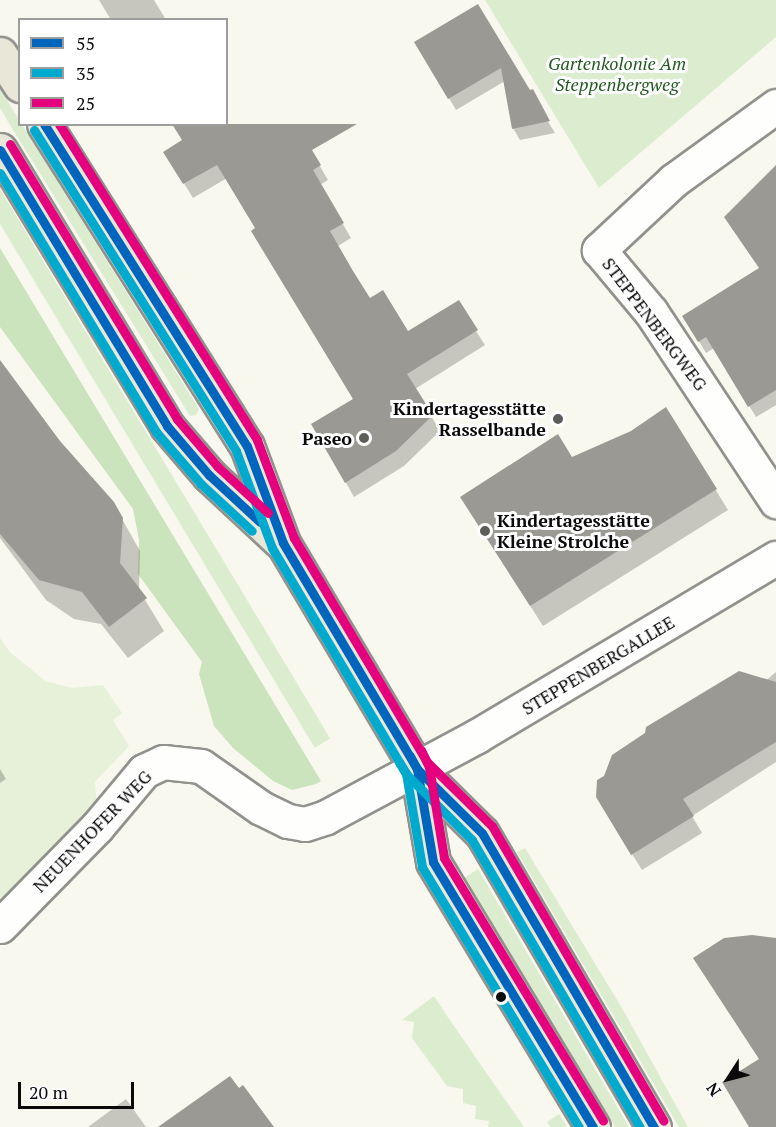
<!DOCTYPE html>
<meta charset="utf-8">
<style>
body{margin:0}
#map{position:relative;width:776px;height:1127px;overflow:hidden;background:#f8f8ee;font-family:"PT Serif",serif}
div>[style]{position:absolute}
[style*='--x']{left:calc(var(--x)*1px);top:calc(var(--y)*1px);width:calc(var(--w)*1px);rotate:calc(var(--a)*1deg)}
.green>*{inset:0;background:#dceccf;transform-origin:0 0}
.forest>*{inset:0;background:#cce4be}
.pitch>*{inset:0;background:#e7f1d9}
.shadow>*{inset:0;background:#0003}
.building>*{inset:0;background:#9a9994}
.roads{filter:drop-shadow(2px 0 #91918d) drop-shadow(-2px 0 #91918d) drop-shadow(0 2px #91918d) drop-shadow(0 -2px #91918d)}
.street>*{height:33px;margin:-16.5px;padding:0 16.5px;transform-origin:16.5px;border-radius:16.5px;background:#fefefc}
.primary>*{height:33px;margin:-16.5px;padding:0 16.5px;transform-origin:16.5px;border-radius:16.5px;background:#e9e8d8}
.bus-1>*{height:9px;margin:-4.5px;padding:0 4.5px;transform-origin:4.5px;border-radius:4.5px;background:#0065bd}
.bus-2>*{height:9px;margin:-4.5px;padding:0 4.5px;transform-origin:4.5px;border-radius:4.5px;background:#00a9ce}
.bus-3>*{height:9px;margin:-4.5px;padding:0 4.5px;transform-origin:4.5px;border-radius:4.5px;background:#e5007d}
.dots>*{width:16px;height:16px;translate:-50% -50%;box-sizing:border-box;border:3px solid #fff;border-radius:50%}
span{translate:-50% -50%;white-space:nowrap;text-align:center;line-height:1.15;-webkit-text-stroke:6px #fff;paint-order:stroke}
.park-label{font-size:18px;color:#235a21;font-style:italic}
.street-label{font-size:18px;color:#0a0a0a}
.poi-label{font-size:18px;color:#0a0a0a;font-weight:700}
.right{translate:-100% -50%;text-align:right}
.left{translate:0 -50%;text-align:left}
.legend{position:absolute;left:18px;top:18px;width:210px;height:108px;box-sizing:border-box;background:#fff;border:2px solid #9d9d9d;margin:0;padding:8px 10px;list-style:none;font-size:18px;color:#0a0a0a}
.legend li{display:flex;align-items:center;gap:12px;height:30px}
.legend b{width:30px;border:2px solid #9d9d9d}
.north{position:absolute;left:698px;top:1049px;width:60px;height:60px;-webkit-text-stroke:4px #fff;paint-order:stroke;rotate:234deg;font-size:16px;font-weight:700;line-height:24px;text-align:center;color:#0a0a0a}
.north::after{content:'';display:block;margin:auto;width:21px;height:27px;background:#0a0a0a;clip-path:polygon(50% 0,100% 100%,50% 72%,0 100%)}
.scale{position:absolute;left:18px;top:1082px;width:116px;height:27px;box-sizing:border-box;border:3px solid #0a0a0a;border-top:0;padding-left:8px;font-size:18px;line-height:21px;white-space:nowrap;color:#0a0a0a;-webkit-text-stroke:4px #fff;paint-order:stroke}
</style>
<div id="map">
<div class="green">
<div style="clip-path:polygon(485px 0,776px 0,776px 37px,599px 188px)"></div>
<div style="clip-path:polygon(0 89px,199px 409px,196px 415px,190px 416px,10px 125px,0 108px)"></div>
<div style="left:0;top:189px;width:641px;height:18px;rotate:59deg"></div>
<div style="clip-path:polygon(525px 848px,622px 1008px,688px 1127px,679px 1127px,517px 852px)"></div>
<div style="clip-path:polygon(478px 869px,629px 1127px,615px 1127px,464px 878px)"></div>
<div style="clip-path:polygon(434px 996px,447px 1016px,524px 1127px,488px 1127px,489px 1121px,475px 1119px,476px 1106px,463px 1103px,463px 1089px,447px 1086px,412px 1038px,414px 1022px,402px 1020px)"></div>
<div style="clip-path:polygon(559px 1114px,567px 1127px,550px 1127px,547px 1122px)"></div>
</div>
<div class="forest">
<div style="clip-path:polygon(0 248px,321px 781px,316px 784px,292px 790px,273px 781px,233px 748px,214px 726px,199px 674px,202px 662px,138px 574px,139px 540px,133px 509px,0 327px)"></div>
</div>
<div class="pitch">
<div style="clip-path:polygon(0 638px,10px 652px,45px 681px,72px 688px,103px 685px,122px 713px,113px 720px,129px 746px,95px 782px,97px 806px,69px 838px,0 901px)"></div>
</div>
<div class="shadow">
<div style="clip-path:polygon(99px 0,154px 0,166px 20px,111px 20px)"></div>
<div style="clip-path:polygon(478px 6px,555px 133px,520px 140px,513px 128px,505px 81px,456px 110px,416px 42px)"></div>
<div style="clip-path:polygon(300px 132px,328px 180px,320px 185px,351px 238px,338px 246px,369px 300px,408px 333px,476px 331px,485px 345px,415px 389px,440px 431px,404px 466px,354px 497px,313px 424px,354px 400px,227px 178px,193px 198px,174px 167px)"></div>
<div style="clip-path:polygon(776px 167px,776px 405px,756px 417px,714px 348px,706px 353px,684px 316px,760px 269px)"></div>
<div style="clip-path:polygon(0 362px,59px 442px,113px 503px,140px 551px,139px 590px,164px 631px,128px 658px,101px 624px,74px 619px,46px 600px,0 538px)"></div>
<div style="clip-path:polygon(666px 409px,728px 510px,543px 626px,474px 517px,572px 459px,632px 432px)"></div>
<div style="clip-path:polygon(776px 672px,776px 762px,692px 816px,702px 833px,642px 870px,607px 814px)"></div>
<div style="clip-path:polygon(0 769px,6px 779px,0 783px)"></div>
<div style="clip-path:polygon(126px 1099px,146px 1127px,88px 1127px)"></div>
</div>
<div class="building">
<div style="clip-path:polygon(478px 4px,530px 90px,533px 89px,550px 121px,512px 129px,501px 68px,448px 99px,414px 42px)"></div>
<div style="clip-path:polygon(172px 124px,357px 124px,312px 150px,321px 165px,313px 170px,344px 223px,330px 231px,353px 271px,370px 298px,383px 290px,408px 331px,459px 300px,478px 330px,407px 374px,433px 415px,396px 451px,345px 483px,311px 424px,353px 399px,251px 231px,255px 228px,217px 165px,183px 184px,163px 152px,182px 140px)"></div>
<div style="clip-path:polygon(776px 165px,776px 390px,748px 407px,706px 337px,698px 342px,682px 316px,759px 268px,724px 217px)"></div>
<div style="clip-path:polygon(0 360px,60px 441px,114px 502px,123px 518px,120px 563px,147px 598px,109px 627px,82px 592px,39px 580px,0 534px)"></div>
<div style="clip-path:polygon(666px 407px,717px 489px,530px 606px,460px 497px,558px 434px,572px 457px,631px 431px)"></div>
<div style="clip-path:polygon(739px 671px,776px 682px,776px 742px,683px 799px,694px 816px,631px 855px,596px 797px,597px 780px,604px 776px,612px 755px,645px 733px,646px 727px)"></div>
<div style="clip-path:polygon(752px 935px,776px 938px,776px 1127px,749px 1127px,722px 1082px,759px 1059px,693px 958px,724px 938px)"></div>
<div style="clip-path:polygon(230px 1076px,239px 1088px,243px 1085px,274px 1127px,158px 1127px)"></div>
</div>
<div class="roads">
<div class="street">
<div style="--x:776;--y:106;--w:126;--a:144"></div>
<div style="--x:674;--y:180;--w:103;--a:137"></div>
<div style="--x:599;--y:250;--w:81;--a:50"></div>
<div style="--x:651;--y:312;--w:227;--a:56.5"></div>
<div style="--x:0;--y:926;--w:139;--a:-45.6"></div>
<div style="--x:97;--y:827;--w:73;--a:-50"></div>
<div style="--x:144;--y:771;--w:21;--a:-25"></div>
<div style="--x:163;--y:762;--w:38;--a:6"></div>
<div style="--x:201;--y:766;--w:73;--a:35"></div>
<div style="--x:261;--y:808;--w:30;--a:26"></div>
<div style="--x:288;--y:821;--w:17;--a:10"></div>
<div style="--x:305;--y:824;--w:22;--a:-18"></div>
<div style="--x:326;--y:817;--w:171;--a:-28.2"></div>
<div style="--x:477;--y:736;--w:348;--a:-30.8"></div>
</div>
<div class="primary">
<div style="--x:0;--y:54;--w:37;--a:57"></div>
<div style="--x:44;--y:124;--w:381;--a:57.8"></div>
<div style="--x:247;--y:446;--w:103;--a:69.6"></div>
<div style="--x:283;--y:543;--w:263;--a:59.3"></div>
<div style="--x:417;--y:769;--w:91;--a:44.6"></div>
<div style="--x:482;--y:833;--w:341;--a:59.7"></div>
<div style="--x:0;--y:150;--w:323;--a:58.8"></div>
<div style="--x:167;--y:426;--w:65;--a:49.4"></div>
<div style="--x:209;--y:475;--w:96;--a:42.9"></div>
<div style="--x:417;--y:769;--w:94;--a:80.2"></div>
<div style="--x:433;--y:862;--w:310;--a:58.9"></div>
</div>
</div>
<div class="bus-1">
<div style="--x:44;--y:124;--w:381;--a:57.8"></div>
<div style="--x:247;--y:446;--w:103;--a:69.6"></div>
<div style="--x:283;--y:543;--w:263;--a:59.3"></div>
<div style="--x:417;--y:769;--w:91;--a:44.6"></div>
<div style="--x:482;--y:833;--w:341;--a:59.7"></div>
<div style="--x:0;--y:150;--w:323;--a:58.8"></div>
<div style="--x:167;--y:426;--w:65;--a:49.4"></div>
<div style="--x:209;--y:475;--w:69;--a:42.7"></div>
<div style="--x:410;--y:756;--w:15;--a:62"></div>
<div style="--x:417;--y:769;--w:94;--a:80.2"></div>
<div style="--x:433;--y:862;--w:310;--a:58.9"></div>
</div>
<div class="bus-2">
<div style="--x:34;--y:130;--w:379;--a:57.8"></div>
<div style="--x:236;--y:451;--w:103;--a:69.6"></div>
<div style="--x:272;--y:548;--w:264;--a:59.3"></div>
<div style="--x:407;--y:775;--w:92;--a:45"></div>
<div style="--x:472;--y:840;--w:333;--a:59.7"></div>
<div style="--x:0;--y:173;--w:304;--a:58.9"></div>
<div style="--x:157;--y:433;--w:67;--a:49.2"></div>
<div style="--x:201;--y:484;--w:69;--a:42.7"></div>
<div style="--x:399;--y:762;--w:13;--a:58"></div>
<div style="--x:406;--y:773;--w:95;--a:80.3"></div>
<div style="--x:422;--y:867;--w:304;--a:58.9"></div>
</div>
<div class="bus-3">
<div style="--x:59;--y:124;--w:373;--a:57.9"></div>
<div style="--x:257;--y:440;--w:105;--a:69.3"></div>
<div style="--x:294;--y:538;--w:261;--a:59.3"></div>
<div style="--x:427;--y:762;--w:91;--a:44.6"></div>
<div style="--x:492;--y:826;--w:341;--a:59.8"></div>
<div style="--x:10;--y:144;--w:322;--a:58.7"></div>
<div style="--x:177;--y:419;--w:63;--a:49.5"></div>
<div style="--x:218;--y:467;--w:68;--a:42.6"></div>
<div style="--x:421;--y:750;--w:19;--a:65"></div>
<div style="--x:429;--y:767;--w:92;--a:80.6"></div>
<div style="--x:444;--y:858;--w:307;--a:58.8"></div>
</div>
<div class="dots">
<div style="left:558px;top:419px;background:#5d5d5a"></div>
<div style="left:364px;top:438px;background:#5d5d5a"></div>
<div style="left:485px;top:531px;background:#5d5d5a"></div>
<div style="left:501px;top:997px;background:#0a0a0a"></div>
</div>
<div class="park-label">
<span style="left:617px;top:74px">Gartenkolonie Am<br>Steppenbergweg</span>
</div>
<div class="street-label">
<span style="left:655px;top:324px;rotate:53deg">STEPPENBERGWEG</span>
<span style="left:598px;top:665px;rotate:-31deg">STEPPENBERGALLEE</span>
<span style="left:92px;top:831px;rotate:-46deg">NEUENHOFER WEG</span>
</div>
<div class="poi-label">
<span class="right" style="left:546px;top:419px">Kindertagesstätte<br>Rasselbande</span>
<span class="right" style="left:352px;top:438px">Paseo</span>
<span class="left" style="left:497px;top:531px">Kindertagesstätte<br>Kleine Strolche</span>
</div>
<ul class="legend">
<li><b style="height:8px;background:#0065bd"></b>55</li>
<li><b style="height:8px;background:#00a9ce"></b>35</li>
<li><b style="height:8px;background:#e5007d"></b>25</li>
</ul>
<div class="north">N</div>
<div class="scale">20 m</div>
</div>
